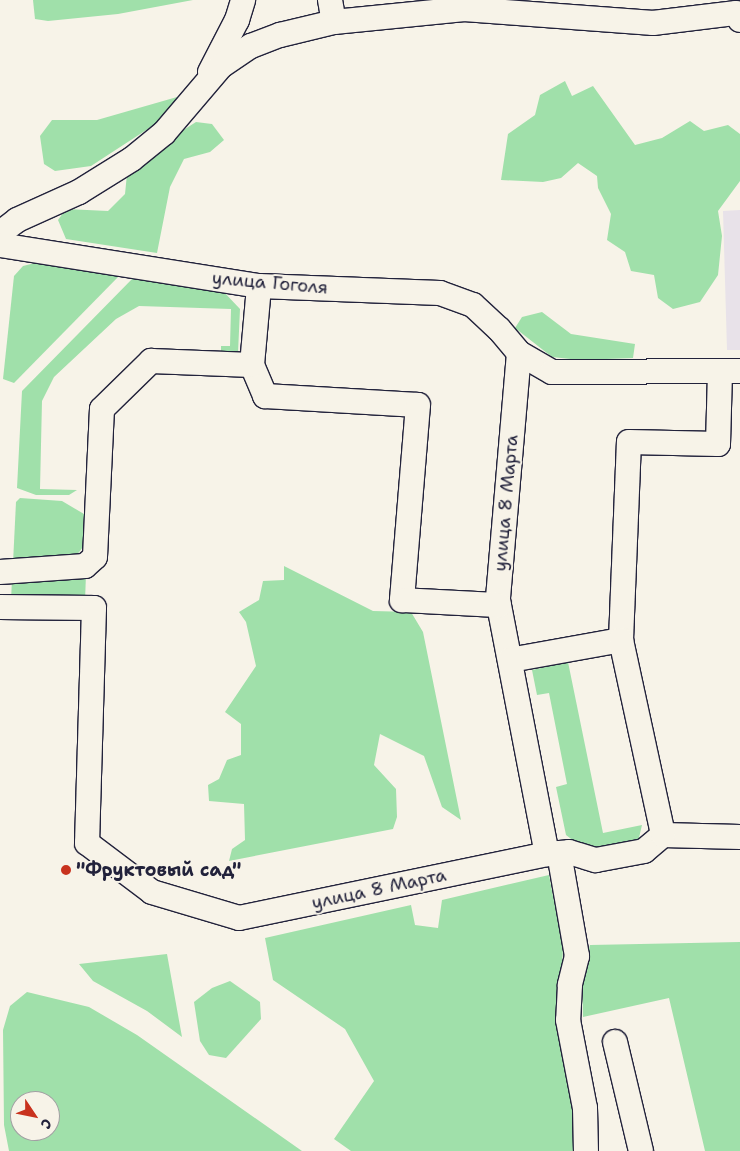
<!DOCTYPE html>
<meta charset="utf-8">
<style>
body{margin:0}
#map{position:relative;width:740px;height:1151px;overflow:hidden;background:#f7f3e8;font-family:"Shantell Sans",sans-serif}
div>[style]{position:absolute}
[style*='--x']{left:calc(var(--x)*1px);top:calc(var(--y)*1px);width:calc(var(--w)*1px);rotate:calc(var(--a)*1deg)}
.built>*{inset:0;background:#e8e2e9}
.green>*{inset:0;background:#a0e0aa}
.roads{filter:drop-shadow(1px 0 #22223b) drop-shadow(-1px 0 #22223b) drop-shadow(0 1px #22223b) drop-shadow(0 -1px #22223b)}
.minor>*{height:24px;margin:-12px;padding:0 12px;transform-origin:12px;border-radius:12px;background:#f7f3e8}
.dots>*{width:14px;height:14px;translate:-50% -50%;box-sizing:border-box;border:2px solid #f7f3e8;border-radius:50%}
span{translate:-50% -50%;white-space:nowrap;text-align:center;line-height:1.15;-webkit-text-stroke:4px #f7f3e8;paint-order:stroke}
.street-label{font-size:18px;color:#22223b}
.poi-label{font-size:18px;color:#22223b;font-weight:700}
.left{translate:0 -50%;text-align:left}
.north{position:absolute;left:10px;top:1091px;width:50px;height:50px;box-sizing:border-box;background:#f7f3e8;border:1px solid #a29fa3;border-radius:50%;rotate:124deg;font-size:14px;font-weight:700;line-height:20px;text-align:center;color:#22223b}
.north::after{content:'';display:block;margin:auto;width:18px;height:22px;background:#c8321e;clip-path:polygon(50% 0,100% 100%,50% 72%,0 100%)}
</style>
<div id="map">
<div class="built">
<div style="clip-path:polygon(740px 210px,740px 350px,727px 350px,723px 211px)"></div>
</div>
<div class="green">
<div style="clip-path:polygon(33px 0,193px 0,118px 14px,48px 21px,35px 19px)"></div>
<div style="clip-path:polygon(565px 81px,572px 96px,593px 86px,635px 145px,662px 138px,690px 121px,704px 131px,728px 125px,740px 134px,740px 181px,718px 211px,722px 236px,718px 275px,700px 302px,673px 309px,658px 298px,654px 275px,631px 271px,625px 252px,607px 240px,611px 214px,598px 188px,597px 176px,578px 163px,561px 178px,543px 182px,501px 180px,508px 134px,535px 115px,540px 95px)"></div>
<div style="clip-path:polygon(177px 97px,179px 100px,157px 123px,91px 166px,55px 171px,44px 164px,40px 136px,52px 120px,97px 120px)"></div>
<div style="clip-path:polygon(196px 122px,212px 124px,224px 140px,210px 152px,184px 159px,170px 187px,157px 253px,66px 239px,58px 220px,66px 209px,108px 211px,125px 194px,127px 174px,171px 138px)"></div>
<div style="clip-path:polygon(39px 262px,120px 275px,14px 383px,3px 379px,14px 276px,23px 266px)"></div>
<div style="clip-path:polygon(134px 277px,222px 290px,240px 309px,238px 353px,221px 352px,221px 346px,230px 346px,231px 309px,139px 306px,116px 319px,54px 377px,42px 401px,40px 489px,77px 490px,69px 495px,36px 495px,17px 488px,22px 391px)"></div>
<div style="clip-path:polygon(542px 312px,571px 334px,635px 344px,633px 358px,580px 360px,552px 357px,515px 328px,522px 317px)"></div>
<div style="clip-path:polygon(20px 498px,62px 501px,84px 514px,83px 547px,76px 556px,13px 563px,16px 502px)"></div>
<div style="clip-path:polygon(284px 566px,373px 611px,411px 612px,423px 632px,461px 820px,442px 807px,424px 756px,380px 734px,374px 765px,396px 789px,397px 817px,393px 829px,229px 861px,232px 849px,245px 840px,244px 804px,209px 801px,208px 785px,219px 779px,227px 760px,241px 755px,241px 724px,225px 712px,256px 666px,246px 622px,239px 612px,259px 600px,263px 581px,284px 580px)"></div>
<div style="clip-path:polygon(86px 574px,85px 601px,11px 601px,12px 579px)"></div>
<div style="clip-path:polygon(568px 662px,603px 833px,642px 825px,638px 842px,595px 850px,579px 845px,566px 835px,556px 787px,567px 784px,549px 693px,537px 695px,532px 670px)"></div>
<div style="clip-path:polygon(549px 875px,563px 948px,559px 1020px,575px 1096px,576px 1151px,351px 1151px,334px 1139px,374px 1081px,345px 1029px,273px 980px,265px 938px,411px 905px,415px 925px,438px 928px,442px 900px)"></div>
<div style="clip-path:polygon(740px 942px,740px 1151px,705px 1151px,669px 998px,583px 1017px,582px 976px,590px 945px)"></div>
<div style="clip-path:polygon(167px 954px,182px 1037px,147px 1011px,93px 981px,79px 964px)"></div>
<div style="clip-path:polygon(230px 981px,260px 1002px,261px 1019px,226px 1058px,209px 1055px,200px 1041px,194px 1002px,212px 988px)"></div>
<div style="clip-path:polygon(evenodd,27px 992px,89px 1007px,137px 1035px,302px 1151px,9px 1151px,4px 1125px,3px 1030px,10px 1006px,27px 992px,20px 1101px,50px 1101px,50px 1131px,20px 1131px,20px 1101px)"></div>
</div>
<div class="roads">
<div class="minor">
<div style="--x:330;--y:0;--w:22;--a:80"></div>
<div style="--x:210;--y:72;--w:59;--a:-62.6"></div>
<div style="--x:237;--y:20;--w:21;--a:-73"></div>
<div style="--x:0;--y:233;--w:21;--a:-37"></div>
<div style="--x:17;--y:220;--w:68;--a:-24.3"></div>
<div style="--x:79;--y:192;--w:62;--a:-31.9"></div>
<div style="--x:132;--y:159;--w:41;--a:-39.1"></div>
<div style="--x:164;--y:133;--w:88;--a:-49.6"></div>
<div style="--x:221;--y:66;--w:36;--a:-34"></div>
<div style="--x:251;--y:46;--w:31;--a:-21"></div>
<div style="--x:280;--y:35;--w:56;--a:-13.5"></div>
<div style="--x:334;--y:22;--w:131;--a:-5.7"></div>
<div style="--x:464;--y:9;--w:190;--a:4.2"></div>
<div style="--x:653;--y:23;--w:84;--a:-6.9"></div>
<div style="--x:736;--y:13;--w:8;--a:60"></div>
<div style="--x:0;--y:245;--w:262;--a:9"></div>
<div style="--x:259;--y:286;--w:181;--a:2.2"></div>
<div style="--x:440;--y:293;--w:35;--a:20"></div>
<div style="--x:473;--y:305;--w:35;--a:43"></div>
<div style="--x:499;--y:329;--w:31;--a:50"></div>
<div style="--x:519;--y:353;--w:38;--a:30"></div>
<div style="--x:552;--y:372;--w:188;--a:-0.3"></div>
<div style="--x:519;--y:353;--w:248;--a:94.9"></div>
<div style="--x:498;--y:600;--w:259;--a:79.1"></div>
<div style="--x:252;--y:365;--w:34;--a:67"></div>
<div style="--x:265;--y:396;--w:153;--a:3.4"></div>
<div style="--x:418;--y:405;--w:196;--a:94.7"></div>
<div style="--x:402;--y:600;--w:97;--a:3"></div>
<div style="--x:0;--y:572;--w:85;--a:-4"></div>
<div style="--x:85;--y:566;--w:13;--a:-42"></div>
<div style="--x:95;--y:557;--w:148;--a:-87.3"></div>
<div style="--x:102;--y:409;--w:69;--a:-44.4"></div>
<div style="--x:151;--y:361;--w:101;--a:2.3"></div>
<div style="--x:252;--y:365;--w:79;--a:-84.9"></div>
<div style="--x:0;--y:607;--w:94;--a:0.6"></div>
<div style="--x:94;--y:608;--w:235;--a:91.7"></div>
<div style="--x:87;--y:843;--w:81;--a:37"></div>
<div style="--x:152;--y:892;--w:91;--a:16.6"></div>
<div style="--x:239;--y:918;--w:315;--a:-11.7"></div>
<div style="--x:547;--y:854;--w:22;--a:-5"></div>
<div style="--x:569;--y:852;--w:28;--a:17"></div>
<div style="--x:596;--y:860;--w:49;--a:-10.6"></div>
<div style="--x:644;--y:851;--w:25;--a:-40"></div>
<div style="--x:663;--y:835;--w:77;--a:1.5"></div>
<div style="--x:621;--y:640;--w:198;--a:-87.7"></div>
<div style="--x:629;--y:442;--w:89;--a:1.3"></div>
<div style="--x:718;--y:444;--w:71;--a:-88.4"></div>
<div style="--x:510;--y:660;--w:113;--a:-10.2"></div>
<div style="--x:621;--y:640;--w:199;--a:77.8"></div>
<div style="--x:559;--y:853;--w:105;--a:80.1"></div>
<div style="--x:577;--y:956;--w:30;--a:104"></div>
<div style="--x:570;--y:985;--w:35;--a:93"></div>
<div style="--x:568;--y:1020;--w:90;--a:79.1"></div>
<div style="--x:585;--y:1108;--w:43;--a:88.7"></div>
<div style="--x:615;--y:1042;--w:112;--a:76.6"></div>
</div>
</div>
<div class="dots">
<div style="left:66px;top:870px;background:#c8321e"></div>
</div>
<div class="street-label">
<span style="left:270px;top:283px;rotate:5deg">улица Гоголя</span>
<span style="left:506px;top:503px;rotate:-85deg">улица 8 Марта</span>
<span style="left:379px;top:889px;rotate:-12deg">улица 8 Марта</span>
</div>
<div class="poi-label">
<span class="left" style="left:76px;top:870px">"Фруктовый сад"</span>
</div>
<div class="north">С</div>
</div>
